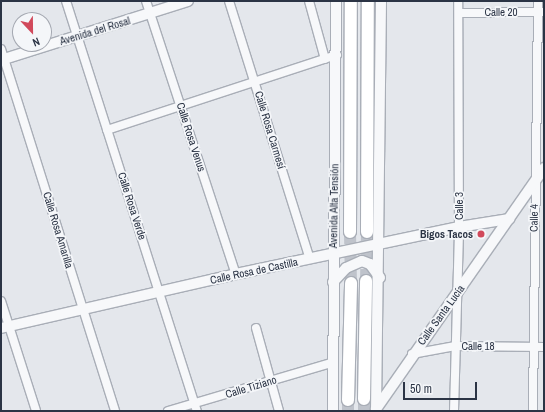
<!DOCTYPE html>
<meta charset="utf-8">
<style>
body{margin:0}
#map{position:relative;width:545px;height:412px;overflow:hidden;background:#e4e7ec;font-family:"Archivo Narrow",sans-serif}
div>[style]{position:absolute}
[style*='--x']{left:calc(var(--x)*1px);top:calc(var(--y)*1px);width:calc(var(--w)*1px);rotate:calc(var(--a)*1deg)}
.secondary-tunnel>*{height:12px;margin-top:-6px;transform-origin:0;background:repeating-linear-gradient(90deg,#bfc3cb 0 12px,transparent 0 18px)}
.roads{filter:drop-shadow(1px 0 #a9aeb7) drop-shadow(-1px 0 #a9aeb7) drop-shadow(0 1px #a9aeb7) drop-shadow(0 -1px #a9aeb7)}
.minor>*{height:8px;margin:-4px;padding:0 4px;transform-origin:4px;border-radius:4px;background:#f7f8fa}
.tertiary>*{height:10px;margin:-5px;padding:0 5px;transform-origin:5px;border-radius:5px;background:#f7f8fa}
.secondary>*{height:12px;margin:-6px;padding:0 6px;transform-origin:6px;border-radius:6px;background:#fff}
.dots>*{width:11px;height:11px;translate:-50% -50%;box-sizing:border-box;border:2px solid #f4f6f9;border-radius:50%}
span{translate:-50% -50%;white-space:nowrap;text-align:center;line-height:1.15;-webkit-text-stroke:3.5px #f4f6f9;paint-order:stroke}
.street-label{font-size:11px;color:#2b3445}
.poi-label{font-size:11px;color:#2b3445;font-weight:700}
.right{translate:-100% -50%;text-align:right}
.frame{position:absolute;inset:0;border:2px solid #2b3445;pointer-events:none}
.north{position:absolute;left:12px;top:12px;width:40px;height:40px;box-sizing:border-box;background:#f4f6f9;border:1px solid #a4a8b1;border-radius:50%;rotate:158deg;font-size:11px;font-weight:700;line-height:16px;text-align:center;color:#2b3445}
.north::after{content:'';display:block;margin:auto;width:14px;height:18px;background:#d1495b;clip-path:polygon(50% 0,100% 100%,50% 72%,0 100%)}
.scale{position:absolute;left:403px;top:382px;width:74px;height:18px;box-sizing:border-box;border:2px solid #2b3445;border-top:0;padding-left:5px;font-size:12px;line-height:14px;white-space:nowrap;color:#2b3445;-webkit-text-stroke:3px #f4f6f9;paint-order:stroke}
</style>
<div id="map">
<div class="secondary-tunnel">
<div style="--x:350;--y:232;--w:51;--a:88.9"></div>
<div style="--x:366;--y:281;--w:49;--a:-88.8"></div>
<div style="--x:348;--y:411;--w:11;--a:-90"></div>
<div style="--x:364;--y:411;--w:12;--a:-90"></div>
</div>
<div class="roads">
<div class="minor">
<div style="--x:66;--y:1;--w:430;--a:72.3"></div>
<div style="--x:146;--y:1;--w:287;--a:71.8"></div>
<div style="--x:229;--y:1;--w:270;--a:72.6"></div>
<div style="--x:309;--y:1;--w:60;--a:74.6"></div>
<div style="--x:459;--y:13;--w:85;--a:-0.7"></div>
<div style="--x:1;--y:49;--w:380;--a:72.5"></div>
<div style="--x:107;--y:130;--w:242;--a:-18.1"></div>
<div style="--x:1;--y:301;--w:115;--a:72.3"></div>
<div style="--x:256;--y:328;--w:86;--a:74.5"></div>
<div style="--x:412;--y:354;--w:44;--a:-10.5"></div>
<div style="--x:455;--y:346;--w:89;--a:0.6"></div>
<div style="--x:168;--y:411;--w:173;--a:-16.4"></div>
<div style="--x:454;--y:411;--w:178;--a:-88.4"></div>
<div style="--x:459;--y:233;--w:232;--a:-90.2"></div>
<div style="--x:533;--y:411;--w:410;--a:-89.3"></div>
</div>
<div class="tertiary">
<div style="--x:1;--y:60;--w:196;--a:-17.5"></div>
<div style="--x:333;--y:282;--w:19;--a:-47"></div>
<div style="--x:346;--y:268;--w:17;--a:-24"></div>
<div style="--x:362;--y:261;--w:9;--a:21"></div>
<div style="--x:370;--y:264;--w:17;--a:54"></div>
<div style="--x:1;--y:328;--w:241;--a:-12.9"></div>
<div style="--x:236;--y:274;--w:228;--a:-11.9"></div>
<div style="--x:459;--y:227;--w:51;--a:-9.1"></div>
<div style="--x:376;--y:409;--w:294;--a:-55.1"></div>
<div style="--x:333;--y:411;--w:410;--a:-89.6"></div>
<div style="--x:376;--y:411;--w:410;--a:-89.3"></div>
</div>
<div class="secondary">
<div style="--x:350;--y:232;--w:231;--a:-89.8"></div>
<div style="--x:367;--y:232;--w:231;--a:-89.8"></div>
<div style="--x:364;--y:399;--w:118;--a:-89"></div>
<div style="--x:348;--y:400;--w:117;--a:-88.5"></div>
</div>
</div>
<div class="dots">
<div style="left:481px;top:234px;background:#d1495b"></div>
</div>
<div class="street-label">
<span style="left:501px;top:12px">Calle 20</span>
<span style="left:95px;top:31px;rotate:-17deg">Avenida del Rosal</span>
<span style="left:270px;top:130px;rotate:73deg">Calle Rosa Carmesí</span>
<span style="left:191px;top:137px;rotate:72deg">Calle Rosa Venus</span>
<span style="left:132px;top:206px;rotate:72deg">Calle Rosa Verde</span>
<span style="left:334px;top:206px;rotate:-89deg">Avenida Alta Tensión</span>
<span style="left:459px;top:206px;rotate:-90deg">Calle 3</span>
<span style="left:534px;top:218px;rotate:-89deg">Calle 4</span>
<span style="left:58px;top:230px;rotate:73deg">Calle Rosa Amarilla</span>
<span style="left:254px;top:271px;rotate:-12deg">Calle Rosa de Castilla</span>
<span style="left:441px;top:315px;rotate:-54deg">Calle Santa Lucía</span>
<span style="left:478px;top:346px">Calle 18</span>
<span style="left:251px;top:387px;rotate:-17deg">Calle Tiziano</span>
</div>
<div class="poi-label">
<span class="right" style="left:473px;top:234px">Bigos Tacos</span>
</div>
<div class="frame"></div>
<div class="north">N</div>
<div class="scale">50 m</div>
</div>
